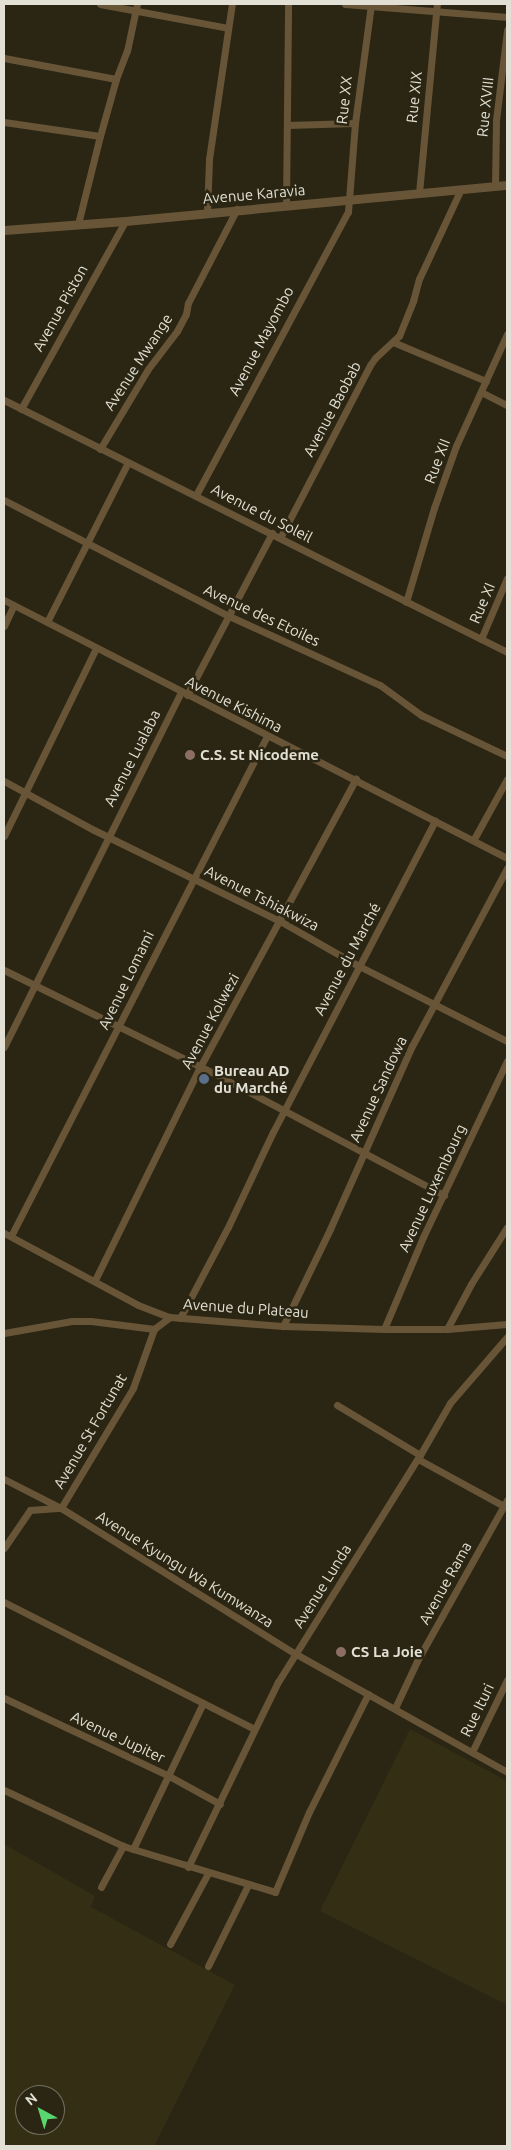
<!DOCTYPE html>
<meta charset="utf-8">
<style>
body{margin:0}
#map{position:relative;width:511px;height:2150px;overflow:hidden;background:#2a2613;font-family:Ubuntu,sans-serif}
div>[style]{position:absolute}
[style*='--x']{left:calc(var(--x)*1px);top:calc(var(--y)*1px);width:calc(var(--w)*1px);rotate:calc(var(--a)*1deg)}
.built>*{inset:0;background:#332e14}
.minor>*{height:7px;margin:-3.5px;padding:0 3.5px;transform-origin:3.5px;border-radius:3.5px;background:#685437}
.tertiary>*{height:9px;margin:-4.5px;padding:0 4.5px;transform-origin:4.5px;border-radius:4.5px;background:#685437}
.dots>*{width:14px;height:14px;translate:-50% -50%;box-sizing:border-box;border:2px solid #2a2613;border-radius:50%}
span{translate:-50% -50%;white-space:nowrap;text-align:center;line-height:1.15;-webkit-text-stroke:5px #2a2613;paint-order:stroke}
.street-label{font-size:15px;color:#e2e0d4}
.poi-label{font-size:15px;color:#e2e0d4;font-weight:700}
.left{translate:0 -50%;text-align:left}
.frame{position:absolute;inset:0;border:5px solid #e2e0d4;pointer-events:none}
.north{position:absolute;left:15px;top:2085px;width:50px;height:50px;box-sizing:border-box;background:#2a2613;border:1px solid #747060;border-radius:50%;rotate:321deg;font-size:14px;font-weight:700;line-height:20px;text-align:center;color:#e2e0d4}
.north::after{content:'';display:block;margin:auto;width:18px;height:22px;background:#5ad56f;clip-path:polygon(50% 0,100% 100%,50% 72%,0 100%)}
</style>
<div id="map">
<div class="built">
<div style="clip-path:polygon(410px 1729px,507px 1781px,507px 2005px,320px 1911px)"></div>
<div style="clip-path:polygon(evenodd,4px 1844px,95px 1896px,91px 1907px,235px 1985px,154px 2146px,4px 2146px,4px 1844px,25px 2095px,55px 2095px,55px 2125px,25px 2125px,25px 2095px)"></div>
</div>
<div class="minor">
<div style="--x:100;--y:4;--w:130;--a:10.6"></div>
<div style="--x:345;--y:4;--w:163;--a:4.6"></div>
<div style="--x:4;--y:58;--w:114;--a:10.6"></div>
<div style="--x:4;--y:122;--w:97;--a:8.3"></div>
<div style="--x:287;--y:125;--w:68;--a:-1.7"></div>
<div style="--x:495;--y:186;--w:66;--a:-89.1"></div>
<div style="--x:496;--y:120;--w:91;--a:-83"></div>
<div style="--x:419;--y:193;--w:190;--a:-84.6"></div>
<div style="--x:286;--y:205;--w:201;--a:-89.4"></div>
<div style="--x:207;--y:212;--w:53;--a:-87.8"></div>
<div style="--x:209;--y:159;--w:157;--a:-81.6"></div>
<div style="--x:78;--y:224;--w:91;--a:-76"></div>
<div style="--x:100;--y:136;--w:59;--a:-74.3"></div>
<div style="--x:116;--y:79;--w:30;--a:-69"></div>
<div style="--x:127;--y:51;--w:48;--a:-78"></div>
<div style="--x:393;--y:342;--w:101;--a:22.8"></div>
<div style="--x:481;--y:392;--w:29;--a:27"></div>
<div style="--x:4;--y:400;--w:563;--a:26.61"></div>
<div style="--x:21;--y:409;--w:215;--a:-61"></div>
<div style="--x:100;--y:449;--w:93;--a:-59"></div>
<div style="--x:148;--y:369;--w:48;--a:-52.7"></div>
<div style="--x:177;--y:331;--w:19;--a:-62"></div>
<div style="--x:186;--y:314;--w:11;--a:-80"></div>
<div style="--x:188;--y:303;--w:106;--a:-62.5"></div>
<div style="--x:196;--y:495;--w:321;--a:-61.8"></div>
<div style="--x:348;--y:212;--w:89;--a:-85.5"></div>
<div style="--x:355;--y:123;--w:120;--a:-82.3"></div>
<div style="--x:4;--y:500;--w:253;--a:27.3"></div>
<div style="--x:229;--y:616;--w:166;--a:24.6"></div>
<div style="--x:380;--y:685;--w:51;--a:36.2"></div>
<div style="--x:421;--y:715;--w:95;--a:25.5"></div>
<div style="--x:280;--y:538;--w:195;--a:-62.5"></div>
<div style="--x:370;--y:365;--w:9;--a:-54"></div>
<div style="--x:375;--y:358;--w:33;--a:-43"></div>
<div style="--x:399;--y:336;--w:38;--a:-68"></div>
<div style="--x:413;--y:301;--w:23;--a:-75"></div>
<div style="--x:419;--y:279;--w:99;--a:-65"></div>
<div style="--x:4;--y:600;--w:565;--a:27.15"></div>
<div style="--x:406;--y:602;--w:98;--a:-73.4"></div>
<div style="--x:434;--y:508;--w:66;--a:-70.5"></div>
<div style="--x:456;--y:446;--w:123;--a:-65.5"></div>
<div style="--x:47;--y:622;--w:179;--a:-63.1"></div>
<div style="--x:4;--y:626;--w:23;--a:-65"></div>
<div style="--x:481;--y:639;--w:66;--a:-66.9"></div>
<div style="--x:187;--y:695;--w:183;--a:-62.3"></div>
<div style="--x:4;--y:781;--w:102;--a:28.6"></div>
<div style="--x:94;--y:830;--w:207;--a:26.1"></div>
<div style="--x:280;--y:921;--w:91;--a:29.7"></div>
<div style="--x:359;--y:966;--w:166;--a:26.9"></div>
<div style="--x:4;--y:836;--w:209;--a:-63.9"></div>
<div style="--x:474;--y:839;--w:68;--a:-61.2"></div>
<div style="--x:4;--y:970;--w:237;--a:26.2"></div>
<div style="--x:217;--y:1075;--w:257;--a:27.9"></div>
<div style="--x:4;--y:1047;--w:397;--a:-63.5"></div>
<div style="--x:4;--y:1233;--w:152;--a:28.2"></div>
<div style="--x:138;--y:1305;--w:34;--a:21"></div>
<div style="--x:170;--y:1317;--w:113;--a:4.6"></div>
<div style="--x:283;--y:1326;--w:101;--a:1.7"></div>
<div style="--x:384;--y:1329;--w:63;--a:0"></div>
<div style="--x:447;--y:1329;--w:60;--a:-4.8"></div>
<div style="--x:11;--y:1236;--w:562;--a:-62.89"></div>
<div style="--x:95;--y:1280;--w:237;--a:-63.8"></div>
<div style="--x:200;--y:1067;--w:328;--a:-61.6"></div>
<div style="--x:180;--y:1318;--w:103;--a:-62.2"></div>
<div style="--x:228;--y:1227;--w:105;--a:-64.7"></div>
<div style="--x:273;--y:1132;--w:351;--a:-62.5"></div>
<div style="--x:283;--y:1326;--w:108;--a:-64.1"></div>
<div style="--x:330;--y:1229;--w:201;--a:-65.9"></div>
<div style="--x:412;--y:1046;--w:202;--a:-61.9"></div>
<div style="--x:384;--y:1329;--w:100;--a:-67"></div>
<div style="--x:423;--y:1237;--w:195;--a:-64.5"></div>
<div style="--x:447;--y:1329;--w:51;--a:-61.9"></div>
<div style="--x:471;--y:1284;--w:67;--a:-57.7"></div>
<div style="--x:4;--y:1333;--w:69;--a:-10"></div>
<div style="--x:72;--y:1321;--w:19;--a:0"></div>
<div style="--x:91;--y:1321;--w:64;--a:7.2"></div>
<div style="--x:337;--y:1405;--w:97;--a:31.1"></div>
<div style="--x:418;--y:1459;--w:98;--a:28.7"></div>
<div style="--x:4;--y:1479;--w:64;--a:27"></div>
<div style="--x:61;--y:1508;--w:277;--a:31.9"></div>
<div style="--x:296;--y:1654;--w:242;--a:29.2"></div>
<div style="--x:4;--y:1548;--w:46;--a:-55.6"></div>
<div style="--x:30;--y:1510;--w:31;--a:-4"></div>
<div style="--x:61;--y:1508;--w:140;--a:-59"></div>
<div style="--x:133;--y:1388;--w:63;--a:-70.4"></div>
<div style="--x:154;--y:1329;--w:20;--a:-37"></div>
<div style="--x:4;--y:1602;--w:280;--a:26.9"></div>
<div style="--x:4;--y:1698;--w:183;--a:25.3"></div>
<div style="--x:169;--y:1776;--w:58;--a:28.8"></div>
<div style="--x:395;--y:1708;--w:52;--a:-64.9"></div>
<div style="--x:417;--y:1661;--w:184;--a:-60.8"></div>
<div style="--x:472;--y:1752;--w:80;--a:-64.1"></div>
<div style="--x:4;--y:1790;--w:132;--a:25.2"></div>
<div style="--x:123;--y:1846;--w:159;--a:16.8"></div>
<div style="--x:275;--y:1892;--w:87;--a:-67"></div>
<div style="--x:309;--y:1812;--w:132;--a:-63.4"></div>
<div style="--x:133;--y:1849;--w:162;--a:-64.4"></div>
<div style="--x:188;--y:1867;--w:206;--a:-64.1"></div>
<div style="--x:278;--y:1682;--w:268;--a:-58"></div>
<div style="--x:420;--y:1455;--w:60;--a:-60"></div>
<div style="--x:450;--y:1403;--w:87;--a:-49.2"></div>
<div style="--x:101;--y:1887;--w:47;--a:-61.8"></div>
<div style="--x:170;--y:1944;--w:81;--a:-61.8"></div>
<div style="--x:208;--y:1966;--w:90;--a:-63.7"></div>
</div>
<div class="tertiary">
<div style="--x:4;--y:230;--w:121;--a:-4.3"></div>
<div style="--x:125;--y:221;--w:384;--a:-5.4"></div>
</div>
<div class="dots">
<div style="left:190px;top:755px;background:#8d6e63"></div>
<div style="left:204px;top:1079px;background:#5c6f8a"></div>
<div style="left:341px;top:1652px;background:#8d6e63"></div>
</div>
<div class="street-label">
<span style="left:414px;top:97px;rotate:-84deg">Rue XIX</span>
<span style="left:344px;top:100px;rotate:-84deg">Rue XX</span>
<span style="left:485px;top:107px;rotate:-84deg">Rue XVIII</span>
<span style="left:254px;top:194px;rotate:-5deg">Avenue Karavia</span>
<span style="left:60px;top:308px;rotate:-61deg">Avenue Piston</span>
<span style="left:261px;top:341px;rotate:-62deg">Avenue Mayombo</span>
<span style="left:138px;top:362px;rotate:-57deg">Avenue Mwange</span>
<span style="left:332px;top:409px;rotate:-62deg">Avenue Baobab</span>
<span style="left:437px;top:461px;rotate:-69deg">Rue XII</span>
<span style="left:262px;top:513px;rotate:27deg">Avenue du Soleil</span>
<span style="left:482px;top:603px;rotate:-67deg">Rue XI</span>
<span style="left:262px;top:615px;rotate:25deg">Avenue des Etoiles</span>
<span style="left:234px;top:704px;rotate:27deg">Avenue Kishima</span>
<span style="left:132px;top:758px;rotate:-63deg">Avenue Lualaba</span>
<span style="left:262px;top:898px;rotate:27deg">Avenue Tshiakwiza</span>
<span style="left:347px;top:959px;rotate:-62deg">Avenue du Marché</span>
<span style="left:126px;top:980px;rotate:-64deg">Avenue Lomami</span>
<span style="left:210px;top:1021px;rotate:-62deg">Avenue Kolwezi</span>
<span style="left:378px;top:1089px;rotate:-65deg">Avenue Sandowa</span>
<span style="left:432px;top:1188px;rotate:-65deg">Avenue Luxembourg</span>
<span style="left:246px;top:1308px;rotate:4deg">Avenue du Plateau</span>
<span style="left:90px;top:1431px;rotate:-60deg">Avenue St Fortunat</span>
<span style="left:185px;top:1569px;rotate:32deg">Avenue Kyungu Wa Kumwanza</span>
<span style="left:445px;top:1583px;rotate:-61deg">Avenue Rama</span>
<span style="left:322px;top:1586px;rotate:-58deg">Avenue Lunda</span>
<span style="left:477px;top:1710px;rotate:-64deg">Rue Ituri</span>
<span style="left:118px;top:1737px;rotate:25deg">Avenue Jupiter</span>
</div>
<div class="poi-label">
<span class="left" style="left:200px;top:755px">C.S. St Nicodeme</span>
<span class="left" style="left:214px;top:1079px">Bureau AD<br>du Marché</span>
<span class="left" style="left:351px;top:1652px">CS La Joie</span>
</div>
<div class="frame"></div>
<div class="north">N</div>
</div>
